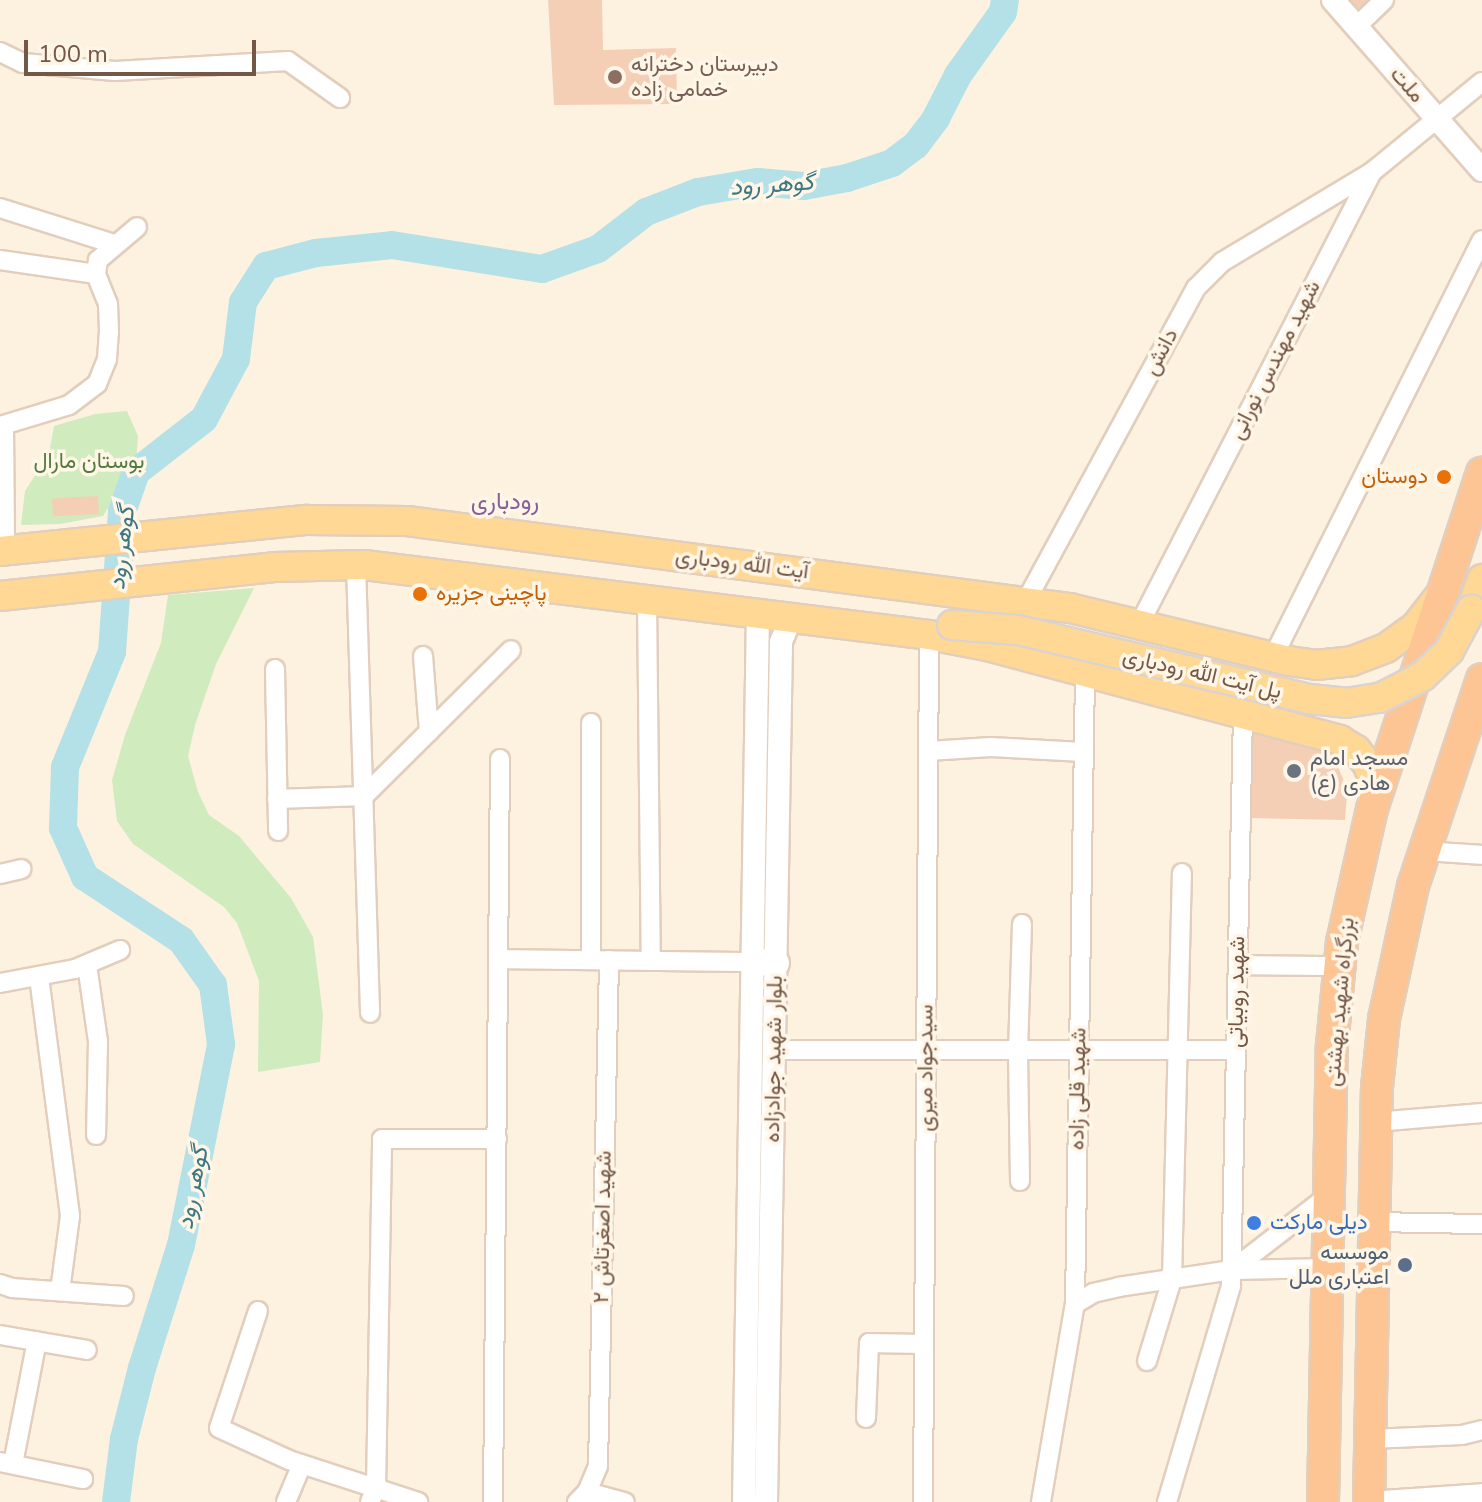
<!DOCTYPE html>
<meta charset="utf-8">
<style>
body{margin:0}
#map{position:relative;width:1482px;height:1502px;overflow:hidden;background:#fdf2e0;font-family:"Nunito Sans",Vazirmatn,sans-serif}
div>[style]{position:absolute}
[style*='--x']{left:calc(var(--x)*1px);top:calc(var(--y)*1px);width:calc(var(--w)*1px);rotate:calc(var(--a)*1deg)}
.green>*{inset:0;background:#d0ebbe}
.river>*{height:28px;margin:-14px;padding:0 14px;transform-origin:14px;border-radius:14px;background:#b4e0e7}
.building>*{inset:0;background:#f4cfb6;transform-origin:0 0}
.roads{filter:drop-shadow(2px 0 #e2cebc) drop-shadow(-2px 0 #e2cebc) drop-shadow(0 2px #e2cebc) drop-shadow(0 -2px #e2cebc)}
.minor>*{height:18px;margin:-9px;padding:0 9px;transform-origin:9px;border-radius:9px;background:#fff}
.tertiary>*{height:22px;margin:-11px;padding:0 11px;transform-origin:11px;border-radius:11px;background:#fff}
.secondary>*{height:26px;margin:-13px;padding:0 13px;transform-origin:13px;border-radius:13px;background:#fff}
.primary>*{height:28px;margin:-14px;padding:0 14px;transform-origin:14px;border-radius:14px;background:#ffd895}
.trunk>*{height:30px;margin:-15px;padding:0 15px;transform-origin:15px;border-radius:15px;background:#fdc494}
.bridges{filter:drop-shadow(2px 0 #dbd3cf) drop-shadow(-2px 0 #dbd3cf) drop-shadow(0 2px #dbd3cf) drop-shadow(0 -2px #dbd3cf)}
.primary-bridge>*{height:28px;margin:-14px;padding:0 14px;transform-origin:14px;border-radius:14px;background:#ffd895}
.dots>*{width:22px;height:22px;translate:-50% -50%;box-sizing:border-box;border:4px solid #fff6e7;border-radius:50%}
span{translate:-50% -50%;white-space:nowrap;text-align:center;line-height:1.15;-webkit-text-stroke:7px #fff6e7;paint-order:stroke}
.education-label{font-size:22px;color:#785e54}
.left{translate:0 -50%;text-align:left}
.street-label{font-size:22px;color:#755746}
.park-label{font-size:22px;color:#507c3e}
.food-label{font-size:22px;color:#c56008}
.right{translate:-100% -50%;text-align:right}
.worship-label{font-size:22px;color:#5b616d}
.shop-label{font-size:22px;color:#366cbe}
.service-label{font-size:22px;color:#4e5e75}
.water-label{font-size:24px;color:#3c7783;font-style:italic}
.neighbourhood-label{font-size:24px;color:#866199}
.scale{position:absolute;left:24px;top:40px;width:232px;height:36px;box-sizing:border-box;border:4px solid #755746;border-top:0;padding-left:10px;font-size:24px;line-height:28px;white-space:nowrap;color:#755746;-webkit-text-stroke:6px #fff6e7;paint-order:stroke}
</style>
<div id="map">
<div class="green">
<div style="clip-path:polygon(127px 411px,138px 436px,136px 465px,103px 516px,60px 524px,21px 525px,25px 491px,49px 454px,54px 426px,95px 414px)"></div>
<div style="clip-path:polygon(254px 588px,216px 664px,195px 725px,188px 756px,198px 792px,209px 815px,239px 836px,291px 898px,313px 937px,323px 1015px,320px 1062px,258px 1072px,259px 981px,237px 923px,224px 907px,133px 844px,117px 821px,112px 780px,125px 735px,161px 643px,168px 595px)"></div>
</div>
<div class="river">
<div style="--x:116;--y:1502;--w:64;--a:-82.8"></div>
<div style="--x:124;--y:1439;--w:73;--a:-75.8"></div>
<div style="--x:142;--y:1368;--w:129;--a:-72.4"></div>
<div style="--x:181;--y:1245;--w:205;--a:-78.7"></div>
<div style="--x:221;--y:1044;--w:60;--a:-97.7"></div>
<div style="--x:213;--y:985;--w:55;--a:-125.4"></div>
<div style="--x:181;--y:940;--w:115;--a:-146.7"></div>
<div style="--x:85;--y:877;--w:54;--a:-114.2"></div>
<div style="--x:63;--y:828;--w:61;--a:-88.1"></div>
<div style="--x:65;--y:767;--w:124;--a:-67.8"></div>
<div style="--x:112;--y:652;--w:140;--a:-85.9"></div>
<div style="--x:122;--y:512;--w:42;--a:-70.7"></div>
<div style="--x:136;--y:472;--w:86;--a:-37.9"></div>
<div style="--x:204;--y:419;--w:68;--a:-61.9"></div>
<div style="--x:236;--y:359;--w:57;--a:-83"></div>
<div style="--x:243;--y:302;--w:43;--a:-57.4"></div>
<div style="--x:266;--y:266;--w:52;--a:-14.6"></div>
<div style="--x:316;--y:253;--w:76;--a:-6"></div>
<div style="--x:392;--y:245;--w:152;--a:9.1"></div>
<div style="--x:542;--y:269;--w:59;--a:-19.7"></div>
<div style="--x:598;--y:249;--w:61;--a:-37.6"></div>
<div style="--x:646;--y:212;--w:56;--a:-21"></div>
<div style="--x:698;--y:192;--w:61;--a:-9.5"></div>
<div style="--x:758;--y:182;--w:46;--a:5"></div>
<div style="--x:804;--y:186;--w:44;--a:-10.5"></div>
<div style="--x:847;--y:178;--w:47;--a:-18.4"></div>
<div style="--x:892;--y:163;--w:30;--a:-37"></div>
<div style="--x:916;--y:145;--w:34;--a:-53"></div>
<div style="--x:936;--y:118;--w:48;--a:-62.9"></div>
<div style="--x:958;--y:75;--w:77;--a:-54.5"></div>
<div style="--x:1003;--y:12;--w:12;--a:-81"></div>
</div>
<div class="building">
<div style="clip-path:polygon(548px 0,602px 0,603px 50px,676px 48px,677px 104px,554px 105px)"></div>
<div style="clip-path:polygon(1339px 0,1373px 0,1354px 18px)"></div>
<div style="left:98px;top:496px;width:18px;height:46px;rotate:87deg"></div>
<div style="clip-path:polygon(1256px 731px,1321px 745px,1335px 760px,1344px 781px,1347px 795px,1345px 820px,1249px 818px,1249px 737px)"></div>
</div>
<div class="roads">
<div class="minor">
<div style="--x:1356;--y:27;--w:39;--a:-44"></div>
<div style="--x:0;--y:52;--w:25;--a:26"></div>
<div style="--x:23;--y:63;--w:92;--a:5"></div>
<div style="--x:115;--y:71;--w:173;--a:-3.3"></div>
<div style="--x:288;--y:61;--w:64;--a:35.4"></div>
<div style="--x:0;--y:208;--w:120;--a:17.5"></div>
<div style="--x:0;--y:260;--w:97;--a:8.3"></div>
<div style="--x:4;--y:425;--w:114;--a:89.5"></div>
<div style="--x:0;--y:426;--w:72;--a:-16.9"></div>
<div style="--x:69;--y:405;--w:35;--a:-37"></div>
<div style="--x:97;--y:384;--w:27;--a:-68"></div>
<div style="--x:107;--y:359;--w:27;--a:-86"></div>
<div style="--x:109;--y:332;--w:28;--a:-92"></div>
<div style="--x:108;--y:304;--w:32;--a:-112"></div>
<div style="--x:96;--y:274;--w:14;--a:-82"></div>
<div style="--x:98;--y:260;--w:51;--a:-40.2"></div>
<div style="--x:356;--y:565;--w:448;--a:88.2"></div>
<div style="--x:647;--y:599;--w:362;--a:89.4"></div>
<div style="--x:1026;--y:601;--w:356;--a:-61.5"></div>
<div style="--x:1196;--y:288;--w:37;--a:-45"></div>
<div style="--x:1222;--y:262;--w:175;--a:-31"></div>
<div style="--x:1140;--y:623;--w:507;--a:-62.78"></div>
<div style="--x:1372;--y:172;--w:142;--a:-39.3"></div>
<div style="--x:423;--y:656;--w:76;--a:85.5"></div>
<div style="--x:1273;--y:657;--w:466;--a:-63.4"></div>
<div style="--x:275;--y:669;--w:162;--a:88.9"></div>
<div style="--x:591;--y:723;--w:237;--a:90"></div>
<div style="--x:928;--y:751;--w:63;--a:-3.6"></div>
<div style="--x:991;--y:747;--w:92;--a:3.1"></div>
<div style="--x:277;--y:799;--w:87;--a:-2"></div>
<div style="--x:364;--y:796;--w:207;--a:-44.8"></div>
<div style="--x:1424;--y:851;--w:58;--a:3.9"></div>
<div style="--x:0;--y:874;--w:22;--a:-13"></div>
<div style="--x:499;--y:959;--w:256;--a:0.7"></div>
<div style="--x:87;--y:965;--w:77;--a:81.8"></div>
<div style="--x:98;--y:1041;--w:94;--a:91.2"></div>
<div style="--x:1238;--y:965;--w:101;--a:0.6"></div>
<div style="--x:39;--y:977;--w:241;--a:82.6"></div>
<div style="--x:70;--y:1216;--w:76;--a:97.6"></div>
<div style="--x:0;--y:983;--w:76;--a:-10.6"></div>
<div style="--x:75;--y:969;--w:49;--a:-22.9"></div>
<div style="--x:774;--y:1050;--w:462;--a:0"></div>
<div style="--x:1376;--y:1122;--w:106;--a:-4.9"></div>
<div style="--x:1020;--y:1181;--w:130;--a:-90.9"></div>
<div style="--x:1018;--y:1051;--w:127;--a:-88.2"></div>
<div style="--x:1374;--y:1222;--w:108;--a:1.1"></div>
<div style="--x:1232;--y:1270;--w:123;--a:-37.7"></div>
<div style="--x:0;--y:1284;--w:13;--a:18"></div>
<div style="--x:12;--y:1288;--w:112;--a:4.1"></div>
<div style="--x:1075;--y:1304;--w:21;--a:-31"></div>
<div style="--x:1093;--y:1293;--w:26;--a:-13"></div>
<div style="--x:1118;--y:1287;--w:115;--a:-8.5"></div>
<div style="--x:1232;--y:1270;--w:96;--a:-1.2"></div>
<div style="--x:258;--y:1311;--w:123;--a:108.4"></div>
<div style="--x:219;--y:1428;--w:77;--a:24.6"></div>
<div style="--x:289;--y:1460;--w:136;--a:18"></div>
<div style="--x:0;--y:1335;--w:88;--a:9.8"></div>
<div style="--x:1147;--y:1361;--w:86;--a:-73"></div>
<div style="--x:1172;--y:1279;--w:406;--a:-88.6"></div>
<div style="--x:866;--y:1418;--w:75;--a:-87.7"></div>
<div style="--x:869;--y:1343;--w:55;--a:1"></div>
<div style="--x:1370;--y:1439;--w:92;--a:-2.5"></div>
<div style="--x:1462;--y:1435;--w:21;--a:-14"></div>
<div style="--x:0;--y:1462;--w:85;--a:11.6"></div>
<div style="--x:13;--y:1464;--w:125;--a:-79"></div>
<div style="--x:587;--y:1492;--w:39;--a:15"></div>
<div style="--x:1369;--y:1501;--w:113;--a:-4"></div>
<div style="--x:286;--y:1502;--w:41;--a:-67.2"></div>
<div style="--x:370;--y:1502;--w:15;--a:-67"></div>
<div style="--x:376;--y:1488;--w:349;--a:-89"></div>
<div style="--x:382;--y:1139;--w:115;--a:0"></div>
<div style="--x:493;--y:1502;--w:743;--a:-89.46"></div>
<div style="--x:577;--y:1502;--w:14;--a:-45"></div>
<div style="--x:587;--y:1492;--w:28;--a:-67"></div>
<div style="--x:598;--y:1466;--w:506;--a:-88.75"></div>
<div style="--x:923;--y:1502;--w:867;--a:-89.6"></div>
<div style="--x:1041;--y:1502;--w:201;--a:-80.3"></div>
<div style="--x:1075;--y:1304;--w:632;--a:-89.09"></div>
<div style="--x:1167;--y:1502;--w:225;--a:-73.5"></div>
<div style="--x:1231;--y:1286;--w:572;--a:-88.8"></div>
</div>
<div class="tertiary">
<div style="--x:1333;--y:0;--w:226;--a:48.8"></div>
<div style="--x:744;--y:1502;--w:889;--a:-89.1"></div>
<div style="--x:766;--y:1502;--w:860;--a:-89"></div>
<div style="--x:781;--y:642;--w:27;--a:-68"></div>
</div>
<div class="secondary">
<div style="--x:755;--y:962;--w:21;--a:3"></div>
</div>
<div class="primary">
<div style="--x:0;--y:551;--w:309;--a:-5.8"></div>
<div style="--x:307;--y:520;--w:100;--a:0.6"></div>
<div style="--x:407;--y:521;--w:669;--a:7.48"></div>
<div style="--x:1070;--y:608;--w:225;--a:13.6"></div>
<div style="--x:1289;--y:661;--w:27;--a:8"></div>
<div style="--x:1316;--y:665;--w:36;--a:-6"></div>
<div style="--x:1352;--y:661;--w:36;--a:-21"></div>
<div style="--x:1386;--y:648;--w:37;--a:-36"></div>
<div style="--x:1416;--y:626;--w:39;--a:-52"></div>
<div style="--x:0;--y:596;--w:276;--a:-6"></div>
<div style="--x:274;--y:567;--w:90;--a:-1.3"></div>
<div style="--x:364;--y:565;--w:569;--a:7.06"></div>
<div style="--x:929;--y:635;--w:59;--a:10.7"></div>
<div style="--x:987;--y:646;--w:365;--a:14.9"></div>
<div style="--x:1340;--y:740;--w:19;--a:32"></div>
<div style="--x:1356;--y:750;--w:19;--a:51"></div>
<div style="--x:1368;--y:765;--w:18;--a:71"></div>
<div style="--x:1374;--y:782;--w:22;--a:93"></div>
<div style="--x:1471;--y:610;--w:33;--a:-70"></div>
</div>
<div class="trunk">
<div style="--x:1323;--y:1502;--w:457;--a:-88.9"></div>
<div style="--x:1332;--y:1045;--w:103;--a:-84.5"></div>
<div style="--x:1342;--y:942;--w:136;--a:-77.3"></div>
<div style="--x:1372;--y:809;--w:354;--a:-71.9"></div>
<div style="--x:1369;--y:1502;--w:415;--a:-88.9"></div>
<div style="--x:1377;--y:1087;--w:68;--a:-84.1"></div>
<div style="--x:1384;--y:1019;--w:136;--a:-77.7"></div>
<div style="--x:1413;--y:886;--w:218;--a:-71.6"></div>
</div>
</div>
<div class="bridges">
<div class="primary-bridge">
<div style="--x:952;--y:625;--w:66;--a:4.3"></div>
<div style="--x:1018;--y:630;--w:300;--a:13.3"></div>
<div style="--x:1310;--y:699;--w:36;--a:6"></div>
<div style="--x:1346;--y:703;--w:36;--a:-9"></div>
<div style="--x:1382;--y:697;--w:46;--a:-27.1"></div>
<div style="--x:1423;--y:676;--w:36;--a:-44"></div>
<div style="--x:1449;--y:651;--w:47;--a:-61.8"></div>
</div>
</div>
<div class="dots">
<div style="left:615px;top:77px;background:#8d6e63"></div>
<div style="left:1444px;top:477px;background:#e8710a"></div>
<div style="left:420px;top:594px;background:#e8710a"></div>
<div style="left:1294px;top:771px;background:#6b7280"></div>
<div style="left:1254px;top:1223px;background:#3f7fe0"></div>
<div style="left:1405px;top:1265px;background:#5c6f8a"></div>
</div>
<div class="education-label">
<span class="left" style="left:631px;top:77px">دبیرستان دخترانه<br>خمامی زاده</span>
</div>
<div class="street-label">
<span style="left:1407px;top:85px;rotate:49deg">ملت</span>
<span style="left:1161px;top:352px;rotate:-62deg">دانش</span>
<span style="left:1275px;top:360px;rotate:-63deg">شهید مهندس نورانی</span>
<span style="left:742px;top:564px;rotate:7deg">آیت الله رودباری</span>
<span style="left:1202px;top:674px;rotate:13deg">پل آیت الله رودباری</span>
<span style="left:1237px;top:992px;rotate:-89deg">شهید روبیاتی</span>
<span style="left:1340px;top:1002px;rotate:-85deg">بزرگراه شهید بهشتی</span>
<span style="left:774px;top:1059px;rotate:-89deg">بلوار شهید جوادزاده</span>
<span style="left:926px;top:1068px;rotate:-90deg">سیدجواد میری</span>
<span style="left:1078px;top:1089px;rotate:-89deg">شهید قلی زاده</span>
<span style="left:603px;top:1227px;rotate:-89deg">شهید اصغرتاش ۲</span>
</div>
<div class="park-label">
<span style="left:89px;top:462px">بوستان مارال</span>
</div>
<div class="food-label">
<span class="right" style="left:1428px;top:477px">دوستان</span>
<span class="left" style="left:436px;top:594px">پاچینی جزیره</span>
</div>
<div class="worship-label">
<span class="left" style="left:1310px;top:771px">مسجد امام<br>هادی (ع)</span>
</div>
<div class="shop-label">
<span class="left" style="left:1270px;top:1223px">دیلی مارکت</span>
</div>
<div class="service-label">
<span class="right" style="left:1389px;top:1265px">موسسه<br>اعتباری ملل</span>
</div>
<div class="water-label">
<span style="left:772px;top:185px;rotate:-4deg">گوهر رود</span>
<span style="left:122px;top:548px;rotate:-83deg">گوهر رود</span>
<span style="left:193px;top:1188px;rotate:-79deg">گوهر رود</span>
</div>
<div class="neighbourhood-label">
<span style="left:505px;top:502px">رودباری</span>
</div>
<div class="scale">100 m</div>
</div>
